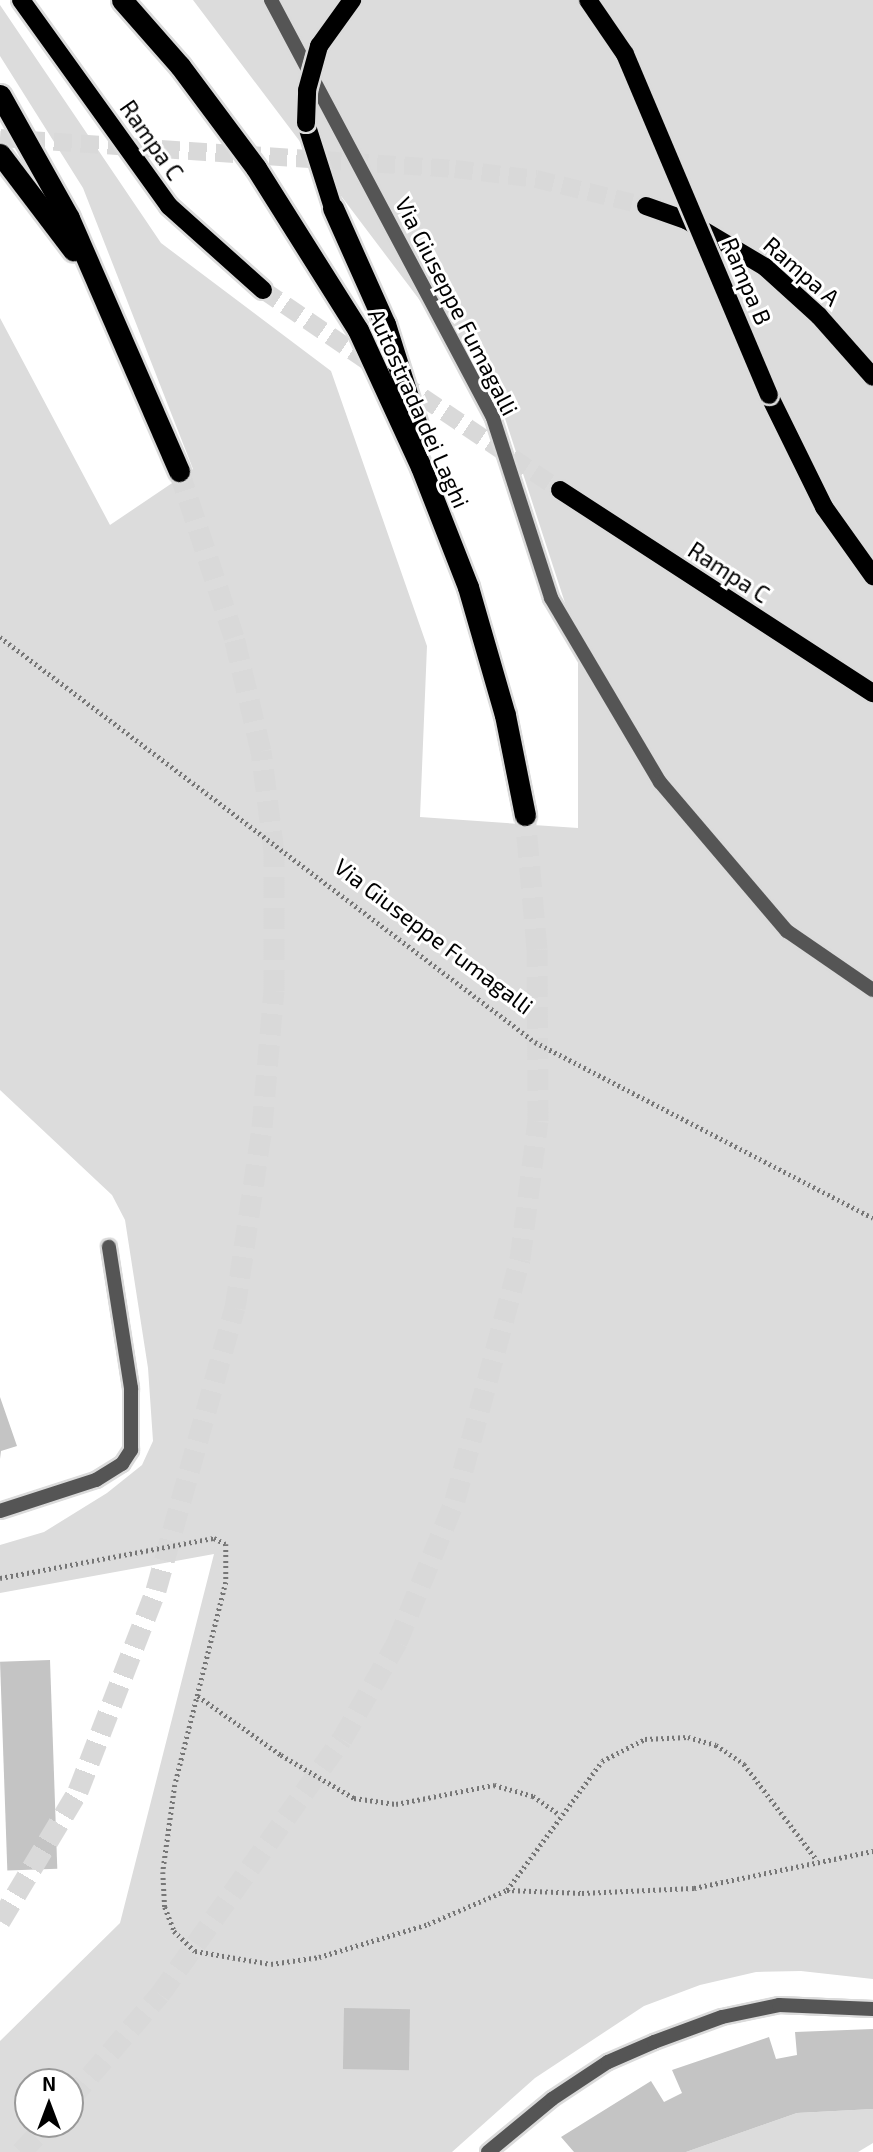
<!DOCTYPE html>
<style>
body{margin:0}
#map{position:relative;width:873px;height:2152px;overflow:hidden;background:#fff;font-family:"Exo 2",sans-serif}
div>[style]{position:absolute}
[style*='--x']{left:calc(var(--x)*1px);top:calc(var(--y)*1px);width:calc(var(--w)*1px);rotate:calc(var(--a)*1deg)}
.green>*{inset:0;background:#dcdcdc}
.building>*{inset:0;background:#c4c4c4;transform-origin:0 0}
.primary-tunnel>*{height:18px;margin-top:-9px;transform-origin:0;background:repeating-linear-gradient(90deg,#d9d9d9 0 18px,transparent 0 27px)}
.motorway-tunnel>*{height:21px;margin-top:-10.5px;transform-origin:0;background:repeating-linear-gradient(90deg,#d9d9d9 0 21px,transparent 0 31px)}
.path>*{height:4.5px;margin-top:-2.25px;transform-origin:0;background:repeating-linear-gradient(90deg,#777 0 2px,transparent 0 5.5px)}
.roads{filter:drop-shadow(2px 0 #dbdbdb) drop-shadow(-2px 0 #dbdbdb) drop-shadow(0 2px #dbdbdb) drop-shadow(0 -2px #dbdbdb)}
.minor>*{height:14px;margin:-7px;padding:0 7px;transform-origin:7px;border-radius:7px;background:#555}
.primary>*{height:18px;margin:-9px;padding:0 9px;transform-origin:9px;border-radius:9px;background:#000}
.motorway>*{height:21px;margin:-10.5px;padding:0 10.5px;transform-origin:10.5px;border-radius:10.5px;background:#000}
.bridges{filter:drop-shadow(2px 0 #dbdbdb) drop-shadow(-2px 0 #dbdbdb) drop-shadow(0 2px #dbdbdb) drop-shadow(0 -2px #dbdbdb)}
.primary-bridge>*{height:18px;margin:-9px;padding:0 9px;transform-origin:9px;border-radius:9px;background:#000}
span{translate:-50% -50%;white-space:nowrap;text-align:center;line-height:1.15;-webkit-text-stroke:6px #fff;paint-order:stroke}
.street-label{font-size:23px;color:#000}
.north{position:absolute;left:14px;top:2068px;width:70px;height:70px;box-sizing:border-box;background:#fff;border:2px solid #999;border-radius:50%;rotate:0deg;font-size:19px;font-weight:700;line-height:28px;text-align:center;color:#000}
.north::after{content:'';display:block;margin:auto;width:24px;height:32px;background:#000;clip-path:polygon(50% 0,100% 100%,50% 72%,0 100%)}
</style>
<div id="map">
<div class="green">
<div style="clip-path:polygon(evenodd,193px 0,873px 0,873px 1979px,801px 1971px,756px 1972px,700px 1985px,644px 2006px,535px 2078px,452px 2152px,0 2152px,0 2041px,120px 1923px,214px 1554px,0 1593px,0 1545px,44px 1532px,107px 1493px,142px 1465px,153px 1441px,148px 1368px,125px 1220px,112px 1195px,0 1090px,0 318px,110px 525px,193px 469px,83px 188px,0 56px,0 5px,161px 243px,331px 371px,427px 646px,420px 817px,578px 828px,578px 643px,502px 409px,193px 0,28px 2082px,70px 2082px,70px 2124px,28px 2124px,28px 2082px)"></div>
<div style="clip-path:polygon(873px 2109px,873px 2143px,858px 2152px,686px 2152px,797px 2113px)"></div>
</div>
<div class="building">
<div style="clip-path:polygon(0 1397px,17px 1446px,1px 1451px,0 1459px)"></div>
<div style="left:50px;top:1660px;width:209px;height:50px;rotate:88deg"></div>
<div style="left:344px;top:2008px;width:66px;height:61px;rotate:1deg"></div>
<div style="clip-path:polygon(873px 2029px,873px 2109px,797px 2113px,686px 2152px,574px 2152px,561px 2137px,651px 2081px,664px 2102px,682px 2093px,672px 2070px,769px 2037px,776px 2059px,797px 2055px,795px 2032px)"></div>
</div>
<div class="primary-tunnel">
<div style="--x:0;--y:138;--w:456;--a:3.9"></div>
<div style="--x:455;--y:169;--w:82;--a:7"></div>
<div style="--x:536;--y:179;--w:113;--a:13.8"></div>
<div style="--x:263;--y:290;--w:137;--a:34.3"></div>
<div style="--x:400;--y:382;--w:193;--a:34"></div>
</div>
<div class="motorway-tunnel">
<div style="--x:0;--y:1921;--w:152;--a:-59"></div>
<div style="--x:78;--y:1791;--w:216;--a:-68.8"></div>
<div style="--x:156;--y:1590;--w:293;--a:-74.4"></div>
<div style="--x:235;--y:1308;--w:183;--a:-81.5"></div>
<div style="--x:262;--y:1127;--w:137;--a:-85"></div>
<div style="--x:274;--y:991;--w:139;--a:-90"></div>
<div style="--x:274;--y:852;--w:102;--a:-97.3"></div>
<div style="--x:261;--y:751;--w:117;--a:-103.3"></div>
<div style="--x:234;--y:637;--w:175;--a:-108.3"></div>
<div style="--x:70;--y:2099;--w:138;--a:-49.4"></div>
<div style="--x:160;--y:1994;--w:313;--a:-54.5"></div>
<div style="--x:342;--y:1739;--w:112;--a:-60.4"></div>
<div style="--x:397;--y:1642;--w:153;--a:-67.8"></div>
<div style="--x:455;--y:1500;--w:250;--a:-74.9"></div>
<div style="--x:520;--y:1259;--w:139;--a:-82.6"></div>
<div style="--x:538;--y:1121;--w:172;--a:-90.3"></div>
<div style="--x:537;--y:949;--w:135;--a:-95.1"></div>
<div style="--x:21;--y:2152;--w:38;--a:-47"></div>
</div>
<div class="path">
<div style="--x:0;--y:637;--w:671;--a:37.13"></div>
<div style="--x:535;--y:1042;--w:381;--a:27.5"></div>
<div style="--x:0;--y:1578;--w:218;--a:-10.6"></div>
<div style="--x:214;--y:1538;--w:13;--a:27"></div>
<div style="--x:226;--y:1544;--w:38;--a:90"></div>
<div style="--x:226;--y:1582;--w:209;--a:104.1"></div>
<div style="--x:175;--y:1785;--w:88;--a:97.9"></div>
<div style="--x:163;--y:1872;--w:35;--a:87"></div>
<div style="--x:165;--y:1907;--w:26;--a:69"></div>
<div style="--x:174;--y:1931;--w:29;--a:44"></div>
<div style="--x:195;--y:1951;--w:77;--a:9.7"></div>
<div style="--x:271;--y:1964;--w:49;--a:-8.3"></div>
<div style="--x:319;--y:1957;--w:114;--a:-16.8"></div>
<div style="--x:428;--y:1924;--w:86;--a:-23.3"></div>
<div style="--x:507;--y:1890;--w:75;--a:2.3"></div>
<div style="--x:582;--y:1893;--w:112;--a:-2.6"></div>
<div style="--x:694;--y:1888;--w:183;--a:-11.7"></div>
<div style="--x:198;--y:1696;--w:102;--a:35.4"></div>
<div style="--x:281;--y:1755;--w:85;--a:30.5"></div>
<div style="--x:354;--y:1798;--w:42;--a:8.1"></div>
<div style="--x:396;--y:1804;--w:100;--a:-11"></div>
<div style="--x:494;--y:1785;--w:41;--a:15.8"></div>
<div style="--x:533;--y:1796;--w:32;--a:35"></div>
<div style="--x:507;--y:1890;--w:160;--a:-53.6"></div>
<div style="--x:602;--y:1761;--w:48;--a:-27.1"></div>
<div style="--x:645;--y:1739;--w:43;--a:-2.7"></div>
<div style="--x:688;--y:1737;--w:29;--a:16"></div>
<div style="--x:716;--y:1745;--w:34;--a:34"></div>
<div style="--x:744;--y:1764;--w:121;--a:52.8"></div>
</div>
<div class="roads">
<div class="minor">
<div style="--x:271;--y:0;--w:473;--a:62"></div>
<div style="--x:493;--y:418;--w:189;--a:72.1"></div>
<div style="--x:551;--y:598;--w:214;--a:59.4"></div>
<div style="--x:660;--y:782;--w:196;--a:49.6"></div>
<div style="--x:787;--y:931;--w:104;--a:34.5"></div>
<div style="--x:0;--y:1511;--w:101;--a:-17.9"></div>
<div style="--x:96;--y:1480;--w:31;--a:-32"></div>
<div style="--x:122;--y:1464;--w:17;--a:-57"></div>
<div style="--x:131;--y:1450;--w:62;--a:-90"></div>
<div style="--x:131;--y:1388;--w:143;--a:-98.9"></div>
<div style="--x:488;--y:2152;--w:83;--a:-39.6"></div>
<div style="--x:552;--y:2099;--w:67;--a:-33.5"></div>
<div style="--x:608;--y:2062;--w:50;--a:-23.5"></div>
<div style="--x:654;--y:2042;--w:72;--a:-20.2"></div>
<div style="--x:722;--y:2017;--w:58;--a:-11.9"></div>
<div style="--x:779;--y:2005;--w:94;--a:2.4"></div>
</div>
<div class="primary">
<div style="--x:21;--y:0;--w:254;--a:54.3"></div>
<div style="--x:169;--y:206;--w:126;--a:41.8"></div>
<div style="--x:306;--y:123;--w:89;--a:72.4"></div>
<div style="--x:646;--y:206;--w:42;--a:19.3"></div>
<div style="--x:686;--y:220;--w:92;--a:30.7"></div>
<div style="--x:765;--y:267;--w:73;--a:42.2"></div>
<div style="--x:819;--y:316;--w:81;--a:48.5"></div>
<div style="--x:769;--y:395;--w:125;--a:63.8"></div>
<div style="--x:824;--y:507;--w:85;--a:54.6"></div>
<div style="--x:560;--y:490;--w:373;--a:33"></div>
</div>
<div class="motorway">
<div style="--x:122;--y:0;--w:88;--a:48.7"></div>
<div style="--x:180;--y:66;--w:127;--a:53.3"></div>
<div style="--x:256;--y:168;--w:191;--a:57.8"></div>
<div style="--x:358;--y:330;--w:151;--a:65.3"></div>
<div style="--x:421;--y:467;--w:129;--a:68.6"></div>
<div style="--x:468;--y:587;--w:133;--a:73.9"></div>
<div style="--x:505;--y:715;--w:102;--a:78.7"></div>
<div style="--x:0;--y:95;--w:141;--a:60.7"></div>
<div style="--x:69;--y:218;--w:276;--a:66.5"></div>
<div style="--x:0;--y:154;--w:121;--a:52.8"></div>
<div style="--x:333;--y:208;--w:127;--a:65.9"></div>
<div style="--x:385;--y:324;--w:116;--a:72.5"></div>
</div>
</div>
<div class="bridges">
<div class="primary-bridge">
<div style="--x:588;--y:0;--w:65;--a:55.6"></div>
<div style="--x:625;--y:54;--w:370;--a:67.1"></div>
<div style="--x:306;--y:123;--w:33;--a:-88"></div>
<div style="--x:307;--y:90;--w:46;--a:-74.7"></div>
<div style="--x:319;--y:46;--w:57;--a:-54.3"></div>
</div>
</div>
<div class="street-label">
<span style="left:152px;top:140px;rotate:55deg">Rampa C</span>
<span style="left:802px;top:271px;rotate:41deg">Rampa A</span>
<span style="left:747px;top:281px;rotate:67deg">Rampa B</span>
<span style="left:457px;top:306px;rotate:63deg">Via Giuseppe Fumagalli</span>
<span style="left:419px;top:408px;rotate:66deg">Autostrada dei Laghi</span>
<span style="left:729px;top:572px;rotate:33deg">Rampa C</span>
<span style="left:434px;top:936px;rotate:37deg">Via Giuseppe Fumagalli</span>
</div>
<div class="north">N</div>
</div>
